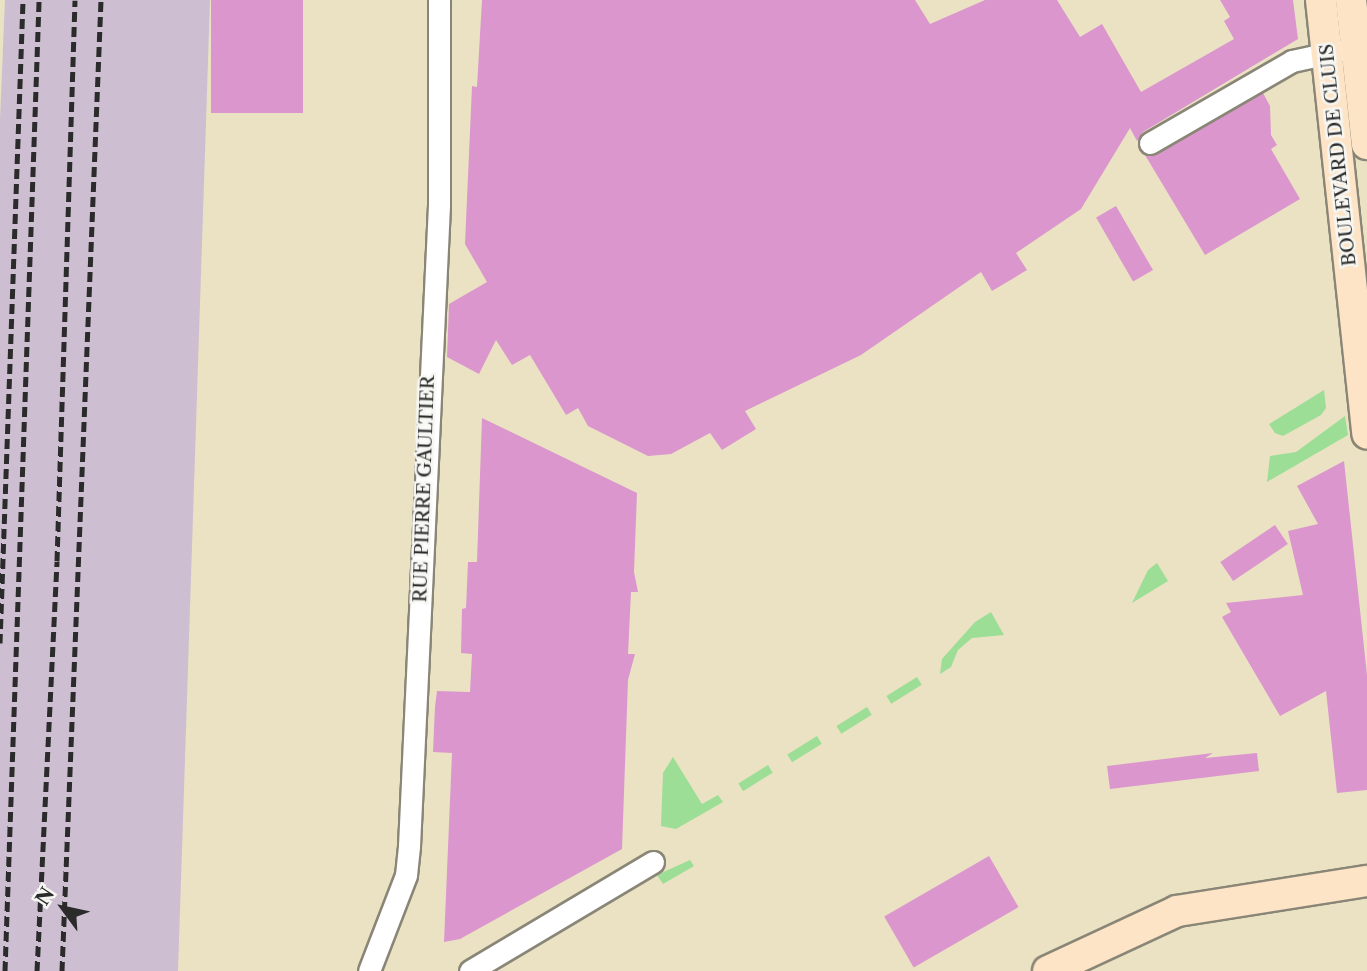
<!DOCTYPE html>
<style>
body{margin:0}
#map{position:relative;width:1367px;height:971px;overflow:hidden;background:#eae2c3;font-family:"Libre Caslon Text",serif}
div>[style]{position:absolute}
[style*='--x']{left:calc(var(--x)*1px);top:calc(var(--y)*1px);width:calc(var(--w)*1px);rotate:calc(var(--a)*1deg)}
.industrial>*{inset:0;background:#cebed1}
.green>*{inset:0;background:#9cde95;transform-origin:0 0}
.building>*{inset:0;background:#db96ce;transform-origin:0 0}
.roads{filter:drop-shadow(2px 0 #8a8677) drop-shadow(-2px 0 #8a8677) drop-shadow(0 2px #8a8677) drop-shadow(0 -2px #8a8677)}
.minor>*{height:21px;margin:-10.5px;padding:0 10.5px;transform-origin:10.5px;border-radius:10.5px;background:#fff}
.secondary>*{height:30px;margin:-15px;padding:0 15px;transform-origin:15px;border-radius:15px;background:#fee4c6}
.rail>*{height:5px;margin-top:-2.5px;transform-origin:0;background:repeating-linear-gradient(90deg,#2b2b2b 0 10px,transparent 0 15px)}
span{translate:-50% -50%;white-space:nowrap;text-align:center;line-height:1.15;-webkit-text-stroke:5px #f6f6f2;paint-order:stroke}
.street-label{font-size:19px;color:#2b2b2b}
.north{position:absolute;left:28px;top:873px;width:70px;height:70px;-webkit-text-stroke:5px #f6f6f2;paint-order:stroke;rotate:303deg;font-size:19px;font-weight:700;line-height:28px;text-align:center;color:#2b2b2b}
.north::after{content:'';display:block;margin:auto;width:24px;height:32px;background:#2b2b2b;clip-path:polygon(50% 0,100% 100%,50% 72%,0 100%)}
</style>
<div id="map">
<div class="industrial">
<div style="clip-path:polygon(5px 0,210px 0,178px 971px,0 971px,0 120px)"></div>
</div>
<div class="green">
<div style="clip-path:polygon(1324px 390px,1326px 408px,1321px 415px,1283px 436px,1275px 433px,1269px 424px)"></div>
<div style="clip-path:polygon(1345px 416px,1348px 435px,1267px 482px,1270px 456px,1296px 452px)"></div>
<div style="clip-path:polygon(1157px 563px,1168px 581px,1132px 603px,1148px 570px)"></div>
<div style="clip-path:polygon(991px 612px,1004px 635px,972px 638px,958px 650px,951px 667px,940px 674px,942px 659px,975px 622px)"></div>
<div style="left:917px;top:677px;width:9px;height:36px;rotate:58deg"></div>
<div style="left:867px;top:707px;width:9px;height:36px;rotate:58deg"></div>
<div style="left:817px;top:736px;width:9px;height:35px;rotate:58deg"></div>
<div style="clip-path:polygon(673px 757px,702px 804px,718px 795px,723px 802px,676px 829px,661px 826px,663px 773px)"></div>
<div style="left:768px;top:765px;width:9px;height:35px;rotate:58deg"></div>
<div style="clip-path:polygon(690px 860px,694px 866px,663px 884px,657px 875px)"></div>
</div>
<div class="building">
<div style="left:211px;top:0;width:92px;height:113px"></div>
<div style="clip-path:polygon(482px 0,915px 0,930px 24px,985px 0,1057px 0,1080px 37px,1102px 24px,1141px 92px,1234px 39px,1224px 21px,1230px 17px,1220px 0,1293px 0,1298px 39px,1143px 132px,1137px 141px,1130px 128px,1081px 209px,1016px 253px,1027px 270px,992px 291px,981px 272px,861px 355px,745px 411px,756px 429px,722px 450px,710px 433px,671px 454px,648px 456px,588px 426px,578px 408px,566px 415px,530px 355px,512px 365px,496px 340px,479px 374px,447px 357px,449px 304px,487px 282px,465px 244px,472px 86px,477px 87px)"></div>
<div style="clip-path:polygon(1263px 93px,1270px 106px,1271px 135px,1277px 145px,1271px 149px,1300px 199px,1205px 255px,1145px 155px,1157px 154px)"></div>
<div style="left:1116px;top:206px;width:74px;height:23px;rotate:60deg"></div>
<div style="clip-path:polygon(482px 418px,637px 493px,634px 572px,638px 592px,631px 592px,628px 654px,635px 654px,628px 680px,622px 849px,460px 939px,444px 942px,452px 753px,433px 752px,435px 707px,437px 691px,470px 692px,472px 654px,461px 653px,462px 609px,466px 608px,468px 562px,477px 562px)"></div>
<div style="clip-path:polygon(1344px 461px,1367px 675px,1367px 790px,1337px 793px,1326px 691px,1280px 716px,1222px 617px,1231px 612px,1226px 603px,1303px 595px,1288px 531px,1318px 524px,1297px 486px)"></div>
<div style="left:1275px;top:525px;width:23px;height:66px;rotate:56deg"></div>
<div style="clip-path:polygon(1213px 753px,1205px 758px,1257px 753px,1259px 771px,1110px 789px,1107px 766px)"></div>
<div style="left:989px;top:856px;width:59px;height:121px;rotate:60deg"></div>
</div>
<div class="roads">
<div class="minor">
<div style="--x:1150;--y:143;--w:164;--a:-30"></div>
<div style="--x:1292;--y:61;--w:47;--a:-12.3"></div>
<div style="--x:369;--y:971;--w:103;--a:-68.9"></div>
<div style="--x:406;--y:875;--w:29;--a:-84"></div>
<div style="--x:409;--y:846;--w:642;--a:-87.32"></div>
<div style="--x:439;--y:205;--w:205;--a:-90"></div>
<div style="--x:470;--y:971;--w:213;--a:-30.8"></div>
</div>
<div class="secondary">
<div style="--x:1321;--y:0;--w:436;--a:83.9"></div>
<div style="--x:1351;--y:0;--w:145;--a:83.7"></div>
<div style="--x:1048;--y:971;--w:142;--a:-24.9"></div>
<div style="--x:1177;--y:911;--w:192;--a:-9"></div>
</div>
</div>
<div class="rail">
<div style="--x:0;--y:643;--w:643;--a:-87.95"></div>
<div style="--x:5;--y:971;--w:972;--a:-87.99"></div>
<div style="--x:37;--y:971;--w:410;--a:-87.2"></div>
<div style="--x:57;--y:561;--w:561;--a:-88.16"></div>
<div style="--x:62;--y:971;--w:972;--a:-87.7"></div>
</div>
<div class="street-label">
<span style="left:1338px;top:155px;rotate:-96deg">BOULEVARD DE CLUIS</span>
<span style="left:424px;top:489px;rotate:-88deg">RUE PIERRE GAULTIER</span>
</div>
<div class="north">N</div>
</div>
